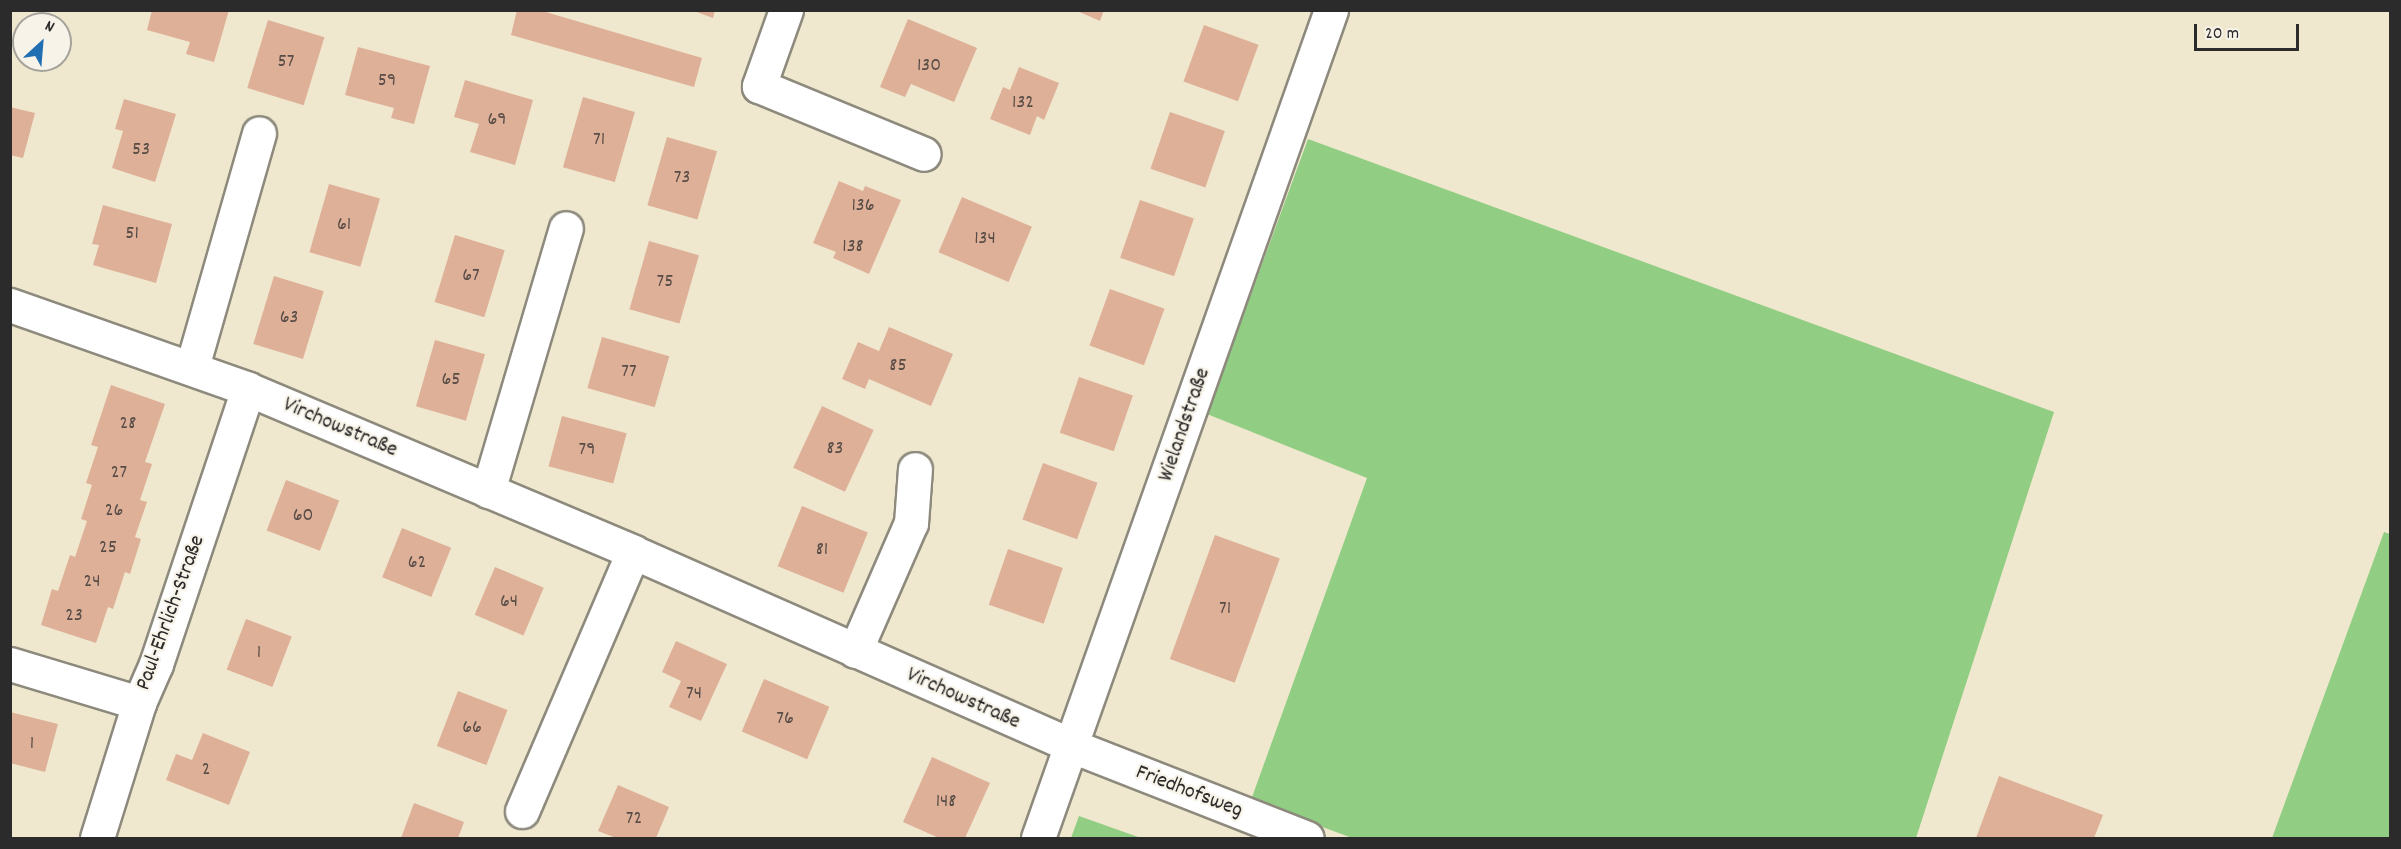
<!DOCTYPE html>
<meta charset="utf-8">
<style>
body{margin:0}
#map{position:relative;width:2401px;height:849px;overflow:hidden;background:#efe8cf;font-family:Dekko,sans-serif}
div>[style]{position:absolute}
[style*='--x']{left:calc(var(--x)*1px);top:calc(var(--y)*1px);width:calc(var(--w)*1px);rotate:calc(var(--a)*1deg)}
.green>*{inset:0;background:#91cd82}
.building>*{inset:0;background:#deb098;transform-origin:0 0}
.roads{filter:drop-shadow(2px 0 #8d8a7d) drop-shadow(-2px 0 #8d8a7d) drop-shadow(0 2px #8d8a7d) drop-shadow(0 -2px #8d8a7d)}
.minor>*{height:33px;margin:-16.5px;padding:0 16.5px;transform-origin:16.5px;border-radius:16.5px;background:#fff}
span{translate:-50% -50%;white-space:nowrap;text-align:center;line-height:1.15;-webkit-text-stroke:4.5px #f7f3e8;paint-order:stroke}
.number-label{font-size:20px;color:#584c46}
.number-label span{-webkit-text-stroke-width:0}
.street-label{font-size:22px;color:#2b2b2b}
.frame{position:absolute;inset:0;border:12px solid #2b2b2b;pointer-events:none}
.north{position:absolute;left:12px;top:12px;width:60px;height:60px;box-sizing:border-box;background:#f7f3e8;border:2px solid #a5a39c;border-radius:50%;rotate:26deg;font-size:16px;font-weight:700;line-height:24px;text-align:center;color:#2b2b2b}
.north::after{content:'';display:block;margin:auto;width:21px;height:27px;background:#1f6fb2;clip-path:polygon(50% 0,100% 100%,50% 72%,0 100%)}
.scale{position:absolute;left:2194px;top:24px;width:105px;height:27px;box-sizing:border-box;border:3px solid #2b2b2b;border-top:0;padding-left:8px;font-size:18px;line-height:21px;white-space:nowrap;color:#2b2b2b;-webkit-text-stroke:4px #f7f3e8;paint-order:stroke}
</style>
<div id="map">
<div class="green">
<div style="clip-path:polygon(1308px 139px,2054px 412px,1916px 838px,1352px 838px,1251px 800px,1367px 478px,1207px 414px)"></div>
<div style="clip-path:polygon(2384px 532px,2390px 534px,2390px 838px,2272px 838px)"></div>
<div style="clip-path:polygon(1079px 816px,1141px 838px,1071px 838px)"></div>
</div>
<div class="building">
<div style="clip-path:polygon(152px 10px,229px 10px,214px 62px,186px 54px,190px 42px,147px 30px)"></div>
<div style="clip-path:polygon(517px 10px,539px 10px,702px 58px,694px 87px,511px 35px)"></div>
<div style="clip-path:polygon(691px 10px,715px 10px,713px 18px)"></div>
<div style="clip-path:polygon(1075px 10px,1104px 10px,1100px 21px)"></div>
<div style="clip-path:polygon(908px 19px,977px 48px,954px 102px,911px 84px,905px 97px,880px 87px)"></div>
<div style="left:268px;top:20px;width:59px;height:71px;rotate:17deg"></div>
<div style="left:1204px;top:25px;width:58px;height:60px;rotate:20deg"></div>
<div style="clip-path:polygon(358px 47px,430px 66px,414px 124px,391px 118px,394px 108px,345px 95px)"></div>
<div style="clip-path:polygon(1019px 67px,1059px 83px,1044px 120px,1037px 116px,1030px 135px,990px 119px,1003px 87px,1010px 90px)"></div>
<div style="clip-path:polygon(465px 80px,533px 100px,515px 165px,470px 152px,479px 124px,454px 117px)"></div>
<div style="left:583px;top:97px;width:54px;height:73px;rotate:16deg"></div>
<div style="clip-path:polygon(124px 99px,176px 114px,155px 182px,112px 168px,123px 131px,115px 129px)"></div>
<div style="clip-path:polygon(10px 107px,35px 113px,23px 158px,10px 155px)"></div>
<div style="left:1170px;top:112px;width:58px;height:60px;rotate:19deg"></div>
<div style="left:667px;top:137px;width:52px;height:71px;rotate:16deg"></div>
<div style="clip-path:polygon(839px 181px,863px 191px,865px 186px,901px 200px,869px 274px,833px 258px,836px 252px,813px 243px)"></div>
<div style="left:329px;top:184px;width:53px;height:71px;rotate:16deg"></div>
<div style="left:962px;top:197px;width:76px;height:60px;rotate:23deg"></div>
<div style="left:1140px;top:200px;width:57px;height:61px;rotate:19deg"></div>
<div style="clip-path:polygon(103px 205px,172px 224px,156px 283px,93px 265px,99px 245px,92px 244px)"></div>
<div style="left:455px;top:235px;width:52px;height:70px;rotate:17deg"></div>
<div style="left:649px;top:241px;width:52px;height:71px;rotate:16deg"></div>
<div style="left:274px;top:276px;width:52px;height:71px;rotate:17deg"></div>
<div style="left:1110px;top:289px;width:58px;height:60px;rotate:20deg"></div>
<div style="clip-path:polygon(889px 327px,953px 354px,931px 406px,869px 379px,865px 389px,842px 379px,858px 342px,879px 351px)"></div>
<div style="left:602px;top:337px;width:70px;height:53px;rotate:16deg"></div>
<div style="left:435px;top:340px;width:52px;height:69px;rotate:16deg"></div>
<div style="left:1079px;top:377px;width:57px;height:59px;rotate:19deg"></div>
<div style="clip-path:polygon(111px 385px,165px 404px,145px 462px,152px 464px,140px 500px,147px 502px,135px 537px,141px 539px,130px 574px,125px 572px,113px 609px,108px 607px,96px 643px,41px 625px,52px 589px,58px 591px,70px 555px,75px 557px,87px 521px,81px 519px,92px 485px,86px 483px,98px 447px,91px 445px)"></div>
<div style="left:822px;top:406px;width:57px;height:68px;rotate:25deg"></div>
<div style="left:562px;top:416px;width:67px;height:52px;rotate:15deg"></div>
<div style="left:1043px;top:463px;width:58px;height:60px;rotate:20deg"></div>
<div style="left:286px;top:480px;width:57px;height:54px;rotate:21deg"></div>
<div style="left:802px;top:506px;width:71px;height:65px;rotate:22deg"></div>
<div style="left:402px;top:528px;width:53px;height:53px;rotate:22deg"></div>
<div style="left:1215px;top:535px;width:69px;height:132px;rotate:20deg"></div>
<div style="left:1008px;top:549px;width:58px;height:59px;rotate:19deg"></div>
<div style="left:495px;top:567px;width:53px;height:52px;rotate:23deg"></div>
<div style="left:246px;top:619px;width:49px;height:54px;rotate:21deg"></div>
<div style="clip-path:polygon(676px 641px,727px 664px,701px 721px,669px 707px,681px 681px,662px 672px)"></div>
<div style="left:764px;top:679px;width:71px;height:57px;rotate:23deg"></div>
<div style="left:458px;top:691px;width:53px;height:59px;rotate:21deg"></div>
<div style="clip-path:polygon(10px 712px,58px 724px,45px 772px,10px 763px)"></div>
<div style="clip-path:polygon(203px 733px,250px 752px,229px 805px,166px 780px,176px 754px,192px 760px)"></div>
<div style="clip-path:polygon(932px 757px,990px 783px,965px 838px,939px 838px,903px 822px)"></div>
<div style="clip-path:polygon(1999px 776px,2103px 815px,2094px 838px,1976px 838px)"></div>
<div style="clip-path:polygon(618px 785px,669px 807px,656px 838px,616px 838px,598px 831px)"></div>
<div style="clip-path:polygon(414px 803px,464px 822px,458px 838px,401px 838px)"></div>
</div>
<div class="roads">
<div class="minor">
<div style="--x:786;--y:10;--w:81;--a:109.6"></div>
<div style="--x:759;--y:86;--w:178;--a:22.4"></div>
<div style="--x:10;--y:305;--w:252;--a:19.4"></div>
<div style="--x:248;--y:389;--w:418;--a:22.9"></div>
<div style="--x:633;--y:552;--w:480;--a:23.8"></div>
<div style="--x:1072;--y:746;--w:252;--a:21.4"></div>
<div style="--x:192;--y:367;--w:243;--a:-74"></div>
<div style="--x:488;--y:491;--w:274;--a:-73.5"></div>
<div style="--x:855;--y:651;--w:140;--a:-66.4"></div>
<div style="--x:911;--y:523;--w:54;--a:-85.8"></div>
<div style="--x:10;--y:664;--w:135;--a:16.8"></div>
<div style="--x:522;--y:811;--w:282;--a:-66.8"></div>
<div style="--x:97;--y:838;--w:141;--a:-72.7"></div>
<div style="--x:139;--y:703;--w:43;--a:-66.4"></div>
<div style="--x:156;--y:664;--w:290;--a:-71.5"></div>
<div style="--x:1038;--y:838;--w:878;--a:-70.51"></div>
</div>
</div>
<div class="number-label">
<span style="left:286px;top:62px">57</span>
<span style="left:929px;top:66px">130</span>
<span style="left:387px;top:81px">59</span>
<span style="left:1023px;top:103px">132</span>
<span style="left:497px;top:120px">69</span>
<span style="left:599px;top:140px">71</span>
<span style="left:141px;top:150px">53</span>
<span style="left:682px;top:178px">73</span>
<span style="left:863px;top:206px">136</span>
<span style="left:344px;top:225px">61</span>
<span style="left:132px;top:234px">51</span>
<span style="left:985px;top:239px">134</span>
<span style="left:853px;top:247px">138</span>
<span style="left:471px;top:276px">67</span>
<span style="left:665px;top:282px">75</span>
<span style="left:289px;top:318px">63</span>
<span style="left:898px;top:366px">85</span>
<span style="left:629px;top:372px">77</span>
<span style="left:451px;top:380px">65</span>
<span style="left:128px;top:424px">28</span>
<span style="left:835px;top:449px">83</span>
<span style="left:587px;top:450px">79</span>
<span style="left:119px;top:473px">27</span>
<span style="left:114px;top:511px">26</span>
<span style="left:303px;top:516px">60</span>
<span style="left:108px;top:548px">25</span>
<span style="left:822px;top:550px">81</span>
<span style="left:417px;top:563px">62</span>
<span style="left:92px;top:582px">24</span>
<span style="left:509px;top:602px">64</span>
<span style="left:1225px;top:609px">71</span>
<span style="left:74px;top:616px">23</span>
<span style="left:259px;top:653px">1</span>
<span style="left:694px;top:694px">74</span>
<span style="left:785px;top:719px">76</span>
<span style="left:472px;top:728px">66</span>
<span style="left:32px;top:744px">1</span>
<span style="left:206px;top:770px">2</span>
<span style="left:946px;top:802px">148</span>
<span style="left:634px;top:819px">72</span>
</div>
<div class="street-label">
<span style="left:1185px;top:425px;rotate:-71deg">Wielandstraße</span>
<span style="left:340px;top:428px;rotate:23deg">Virchowstraße</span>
<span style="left:171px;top:613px;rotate:-70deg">Paul-Ehrlich-Straße</span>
<span style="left:963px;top:699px;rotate:24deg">Virchowstraße</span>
<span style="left:1189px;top:792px;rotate:21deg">Friedhofsweg</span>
</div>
<div class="frame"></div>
<div class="north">N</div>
<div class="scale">20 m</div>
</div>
